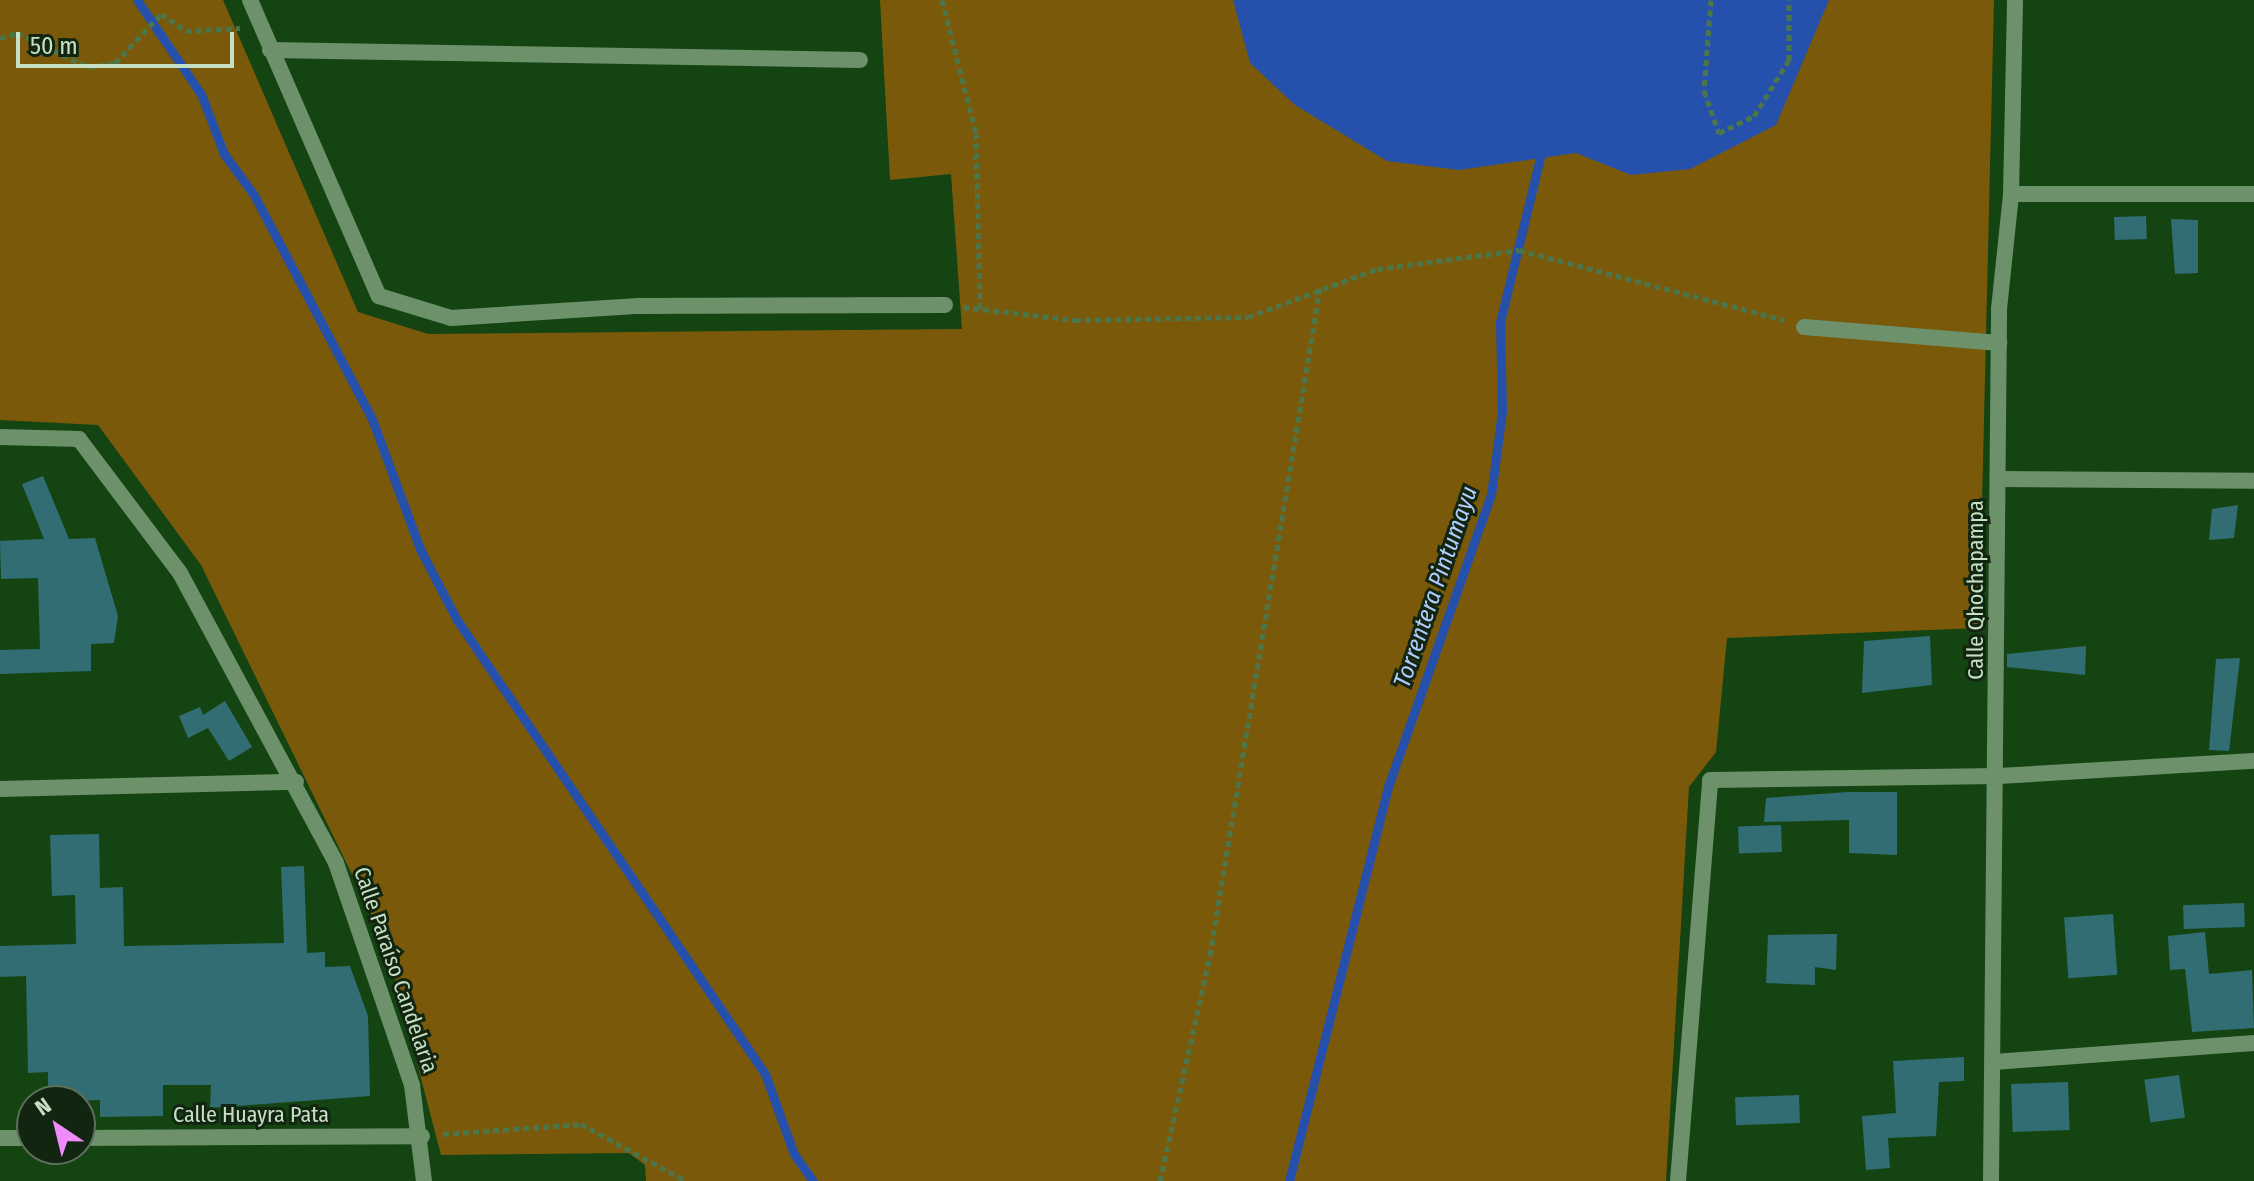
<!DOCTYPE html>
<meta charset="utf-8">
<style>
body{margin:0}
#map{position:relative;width:2254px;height:1181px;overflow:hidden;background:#154413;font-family:"Fira Sans Condensed",sans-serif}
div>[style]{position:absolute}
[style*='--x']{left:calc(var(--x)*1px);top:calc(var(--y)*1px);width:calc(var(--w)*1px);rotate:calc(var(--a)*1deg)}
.green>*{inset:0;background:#7a590a}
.water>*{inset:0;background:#2550ac}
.stream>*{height:9px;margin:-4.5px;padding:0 4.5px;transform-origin:4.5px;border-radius:4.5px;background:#2550ac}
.building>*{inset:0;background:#316d72;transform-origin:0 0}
.path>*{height:5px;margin-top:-2.5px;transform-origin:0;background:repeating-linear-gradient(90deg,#4c754a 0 6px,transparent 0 10px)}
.minor>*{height:16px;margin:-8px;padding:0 8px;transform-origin:8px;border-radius:8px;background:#6d916a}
.tertiary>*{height:16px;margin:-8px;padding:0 8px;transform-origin:8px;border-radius:8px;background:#6d916a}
span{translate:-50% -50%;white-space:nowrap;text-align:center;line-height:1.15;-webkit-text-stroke:6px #122510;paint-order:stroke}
.street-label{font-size:22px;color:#c6e0c4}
.water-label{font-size:24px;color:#b2ccfd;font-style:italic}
.north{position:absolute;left:16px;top:1085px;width:80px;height:80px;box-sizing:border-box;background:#122510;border:2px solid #5a7058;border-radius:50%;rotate:325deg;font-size:22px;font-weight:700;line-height:32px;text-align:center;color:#c6e0c4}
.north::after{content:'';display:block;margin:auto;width:28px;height:36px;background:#ed8cfa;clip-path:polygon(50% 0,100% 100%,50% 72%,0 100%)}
.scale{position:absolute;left:16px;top:32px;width:218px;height:36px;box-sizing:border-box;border:4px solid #c6e0c4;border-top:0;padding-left:10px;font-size:24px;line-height:28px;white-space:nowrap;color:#c6e0c4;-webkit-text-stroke:6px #122510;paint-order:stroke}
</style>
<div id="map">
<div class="green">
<div style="clip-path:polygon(0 0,223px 0,358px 312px,428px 334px,962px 329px,951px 174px,890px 180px,880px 0,1994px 0,1979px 628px,1727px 638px,1716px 752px,1689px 787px,1666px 1181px,646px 1181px,645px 1165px,629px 1153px,441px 1155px,386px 944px,201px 565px,98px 425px,0 420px)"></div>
</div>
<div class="water">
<div style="clip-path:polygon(1233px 0,1829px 0,1776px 125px,1690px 169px,1631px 175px,1576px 153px,1459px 170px,1387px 161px,1295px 105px,1250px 63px)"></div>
</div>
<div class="stream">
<div style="--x:137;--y:0;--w:114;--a:55.8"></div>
<div style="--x:201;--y:94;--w:64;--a:69"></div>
<div style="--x:224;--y:154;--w:51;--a:53.8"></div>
<div style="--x:254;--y:195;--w:253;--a:62.2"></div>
<div style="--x:372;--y:419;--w:139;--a:69.7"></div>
<div style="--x:420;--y:549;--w:80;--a:62.5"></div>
<div style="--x:457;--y:620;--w:549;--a:55.85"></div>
<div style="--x:765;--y:1074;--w:85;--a:70.1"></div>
<div style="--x:794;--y:1154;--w:33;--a:55"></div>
<div style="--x:1289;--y:1181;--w:409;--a:-75.9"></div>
<div style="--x:1389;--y:784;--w:306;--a:-70.6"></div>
<div style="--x:1491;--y:495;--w:85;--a:-82.5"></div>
<div style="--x:1502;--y:411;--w:89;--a:-91.3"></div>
<div style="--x:1500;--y:322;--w:181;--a:-76.3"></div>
</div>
<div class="building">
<div style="left:2146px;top:216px;width:23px;height:32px;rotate:88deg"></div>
<div style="clip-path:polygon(2171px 219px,2198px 220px,2198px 273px,2175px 274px)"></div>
<div style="clip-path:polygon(43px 476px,69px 539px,95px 538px,118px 616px,114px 643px,91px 644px,91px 671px,0 674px,0 650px,40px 649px,38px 578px,1px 579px,0 541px,44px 539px,22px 484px)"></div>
<div style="clip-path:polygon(2238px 505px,2234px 538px,2209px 540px,2212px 509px)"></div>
<div style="clip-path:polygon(1930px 636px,1932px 685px,1862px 693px,1864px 641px)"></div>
<div style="clip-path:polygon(2086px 646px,2085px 675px,2007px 667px,2007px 654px)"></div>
<div style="clip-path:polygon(2240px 658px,2229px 751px,2209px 750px,2216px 659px)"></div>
<div style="clip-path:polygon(225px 701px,252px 747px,229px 761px,208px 728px,188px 738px,179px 716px,200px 707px,203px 715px)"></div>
<div style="clip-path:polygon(1848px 792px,1897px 792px,1897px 855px,1849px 853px,1849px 820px,1764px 822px,1766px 798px)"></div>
<div style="left:1781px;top:825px;width:27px;height:43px;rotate:88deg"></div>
<div style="clip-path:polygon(99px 834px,100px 888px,123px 887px,124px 946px,284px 943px,281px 867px,304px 866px,307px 953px,325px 952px,325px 967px,350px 966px,368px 1016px,370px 1096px,210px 1108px,211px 1085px,163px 1085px,163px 1116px,100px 1117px,100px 1100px,70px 1101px,70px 1087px,48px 1088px,48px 1072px,28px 1073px,26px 976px,0 977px,0 946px,76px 944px,75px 895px,52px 896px,50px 835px)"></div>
<div style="left:2244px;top:903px;width:24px;height:61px;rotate:88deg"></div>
<div style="left:2113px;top:914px;width:61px;height:49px;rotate:86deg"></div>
<div style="clip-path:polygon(2205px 932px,2209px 974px,2252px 970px,2254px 1028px,2192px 1032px,2185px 969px,2170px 970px,2168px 936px)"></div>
<div style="clip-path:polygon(1837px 934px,1836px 970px,1815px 967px,1815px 985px,1766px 983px,1768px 935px)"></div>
<div style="clip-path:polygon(1964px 1057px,1964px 1081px,1939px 1082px,1936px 1136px,1888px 1138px,1890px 1168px,1866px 1170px,1862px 1116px,1896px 1113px,1893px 1061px)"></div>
<div style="left:2179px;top:1075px;width:43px;height:35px;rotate:82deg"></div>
<div style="left:2068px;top:1082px;width:48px;height:57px;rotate:88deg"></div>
<div style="left:1799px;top:1095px;width:28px;height:64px;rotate:88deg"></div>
</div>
<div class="path">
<div style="--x:942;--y:0;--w:137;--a:75.7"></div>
<div style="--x:976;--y:133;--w:176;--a:88.7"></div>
<div style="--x:1711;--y:0;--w:91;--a:94.4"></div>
<div style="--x:1704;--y:91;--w:45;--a:70.3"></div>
<div style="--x:1719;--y:133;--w:39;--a:-26"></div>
<div style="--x:1754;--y:116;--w:66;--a:-58"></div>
<div style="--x:1789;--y:60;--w:60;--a:-90"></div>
<div style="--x:0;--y:38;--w:18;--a:-16"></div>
<div style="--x:17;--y:33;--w:80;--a:25.3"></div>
<div style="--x:89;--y:67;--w:26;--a:-9"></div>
<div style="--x:115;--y:63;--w:67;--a:-46.8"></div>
<div style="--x:161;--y:14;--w:30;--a:34"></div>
<div style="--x:186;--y:31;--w:54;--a:-3.2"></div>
<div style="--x:963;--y:307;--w:113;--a:6.6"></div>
<div style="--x:1075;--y:320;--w:173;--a:-1"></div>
<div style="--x:1248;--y:317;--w:138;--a:-20.4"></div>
<div style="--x:1377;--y:269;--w:143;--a:-7.6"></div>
<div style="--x:1519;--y:250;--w:274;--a:14.8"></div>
<div style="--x:443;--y:1134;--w:138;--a:-4.1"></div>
<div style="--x:581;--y:1124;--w:119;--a:28.5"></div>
<div style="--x:1160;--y:1181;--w:231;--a:-77.5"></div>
<div style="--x:1210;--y:955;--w:676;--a:-80.64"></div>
</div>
<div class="minor">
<div style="--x:250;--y:0;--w:323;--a:66.5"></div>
<div style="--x:379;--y:296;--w:75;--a:17"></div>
<div style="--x:451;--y:318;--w:188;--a:-3.7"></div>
<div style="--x:639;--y:306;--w:306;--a:-0.2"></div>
<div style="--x:270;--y:50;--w:590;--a:0.97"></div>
<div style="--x:2011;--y:194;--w:243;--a:0"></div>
<div style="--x:1804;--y:327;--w:196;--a:4.7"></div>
<div style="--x:0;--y:437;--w:79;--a:1.5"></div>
<div style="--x:79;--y:439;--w:168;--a:53"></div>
<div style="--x:180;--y:573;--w:329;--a:61.7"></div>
<div style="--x:336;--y:863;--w:235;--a:71.1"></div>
<div style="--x:412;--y:1085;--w:97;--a:82.9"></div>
<div style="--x:1998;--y:479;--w:256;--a:0.4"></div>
<div style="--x:0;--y:789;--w:296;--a:-1.4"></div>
<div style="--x:1994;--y:1062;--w:261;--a:-4.2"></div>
<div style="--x:0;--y:1138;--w:32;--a:0"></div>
<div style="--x:80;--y:1138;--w:342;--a:-0.3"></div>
<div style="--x:1678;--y:1181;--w:402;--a:-85.4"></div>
<div style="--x:1710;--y:780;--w:289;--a:-0.8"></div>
<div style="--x:1999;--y:776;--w:255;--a:-3.4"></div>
</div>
<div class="tertiary">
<div style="--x:1991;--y:1181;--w:872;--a:-89.47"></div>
<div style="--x:1999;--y:309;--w:116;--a:-84"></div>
<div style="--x:2011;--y:194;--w:194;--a:-88.8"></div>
</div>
<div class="street-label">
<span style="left:1976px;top:590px;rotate:-90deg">Calle Qhochapampa</span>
<span style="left:396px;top:970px;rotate:71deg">Calle Paraíso Candelaria</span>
<span style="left:251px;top:1115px">Calle Huayra Pata</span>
</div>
<div class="water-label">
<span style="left:1436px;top:587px;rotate:-71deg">Torrentera Pintumayu</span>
</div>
<div class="north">N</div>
<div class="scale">50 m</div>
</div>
